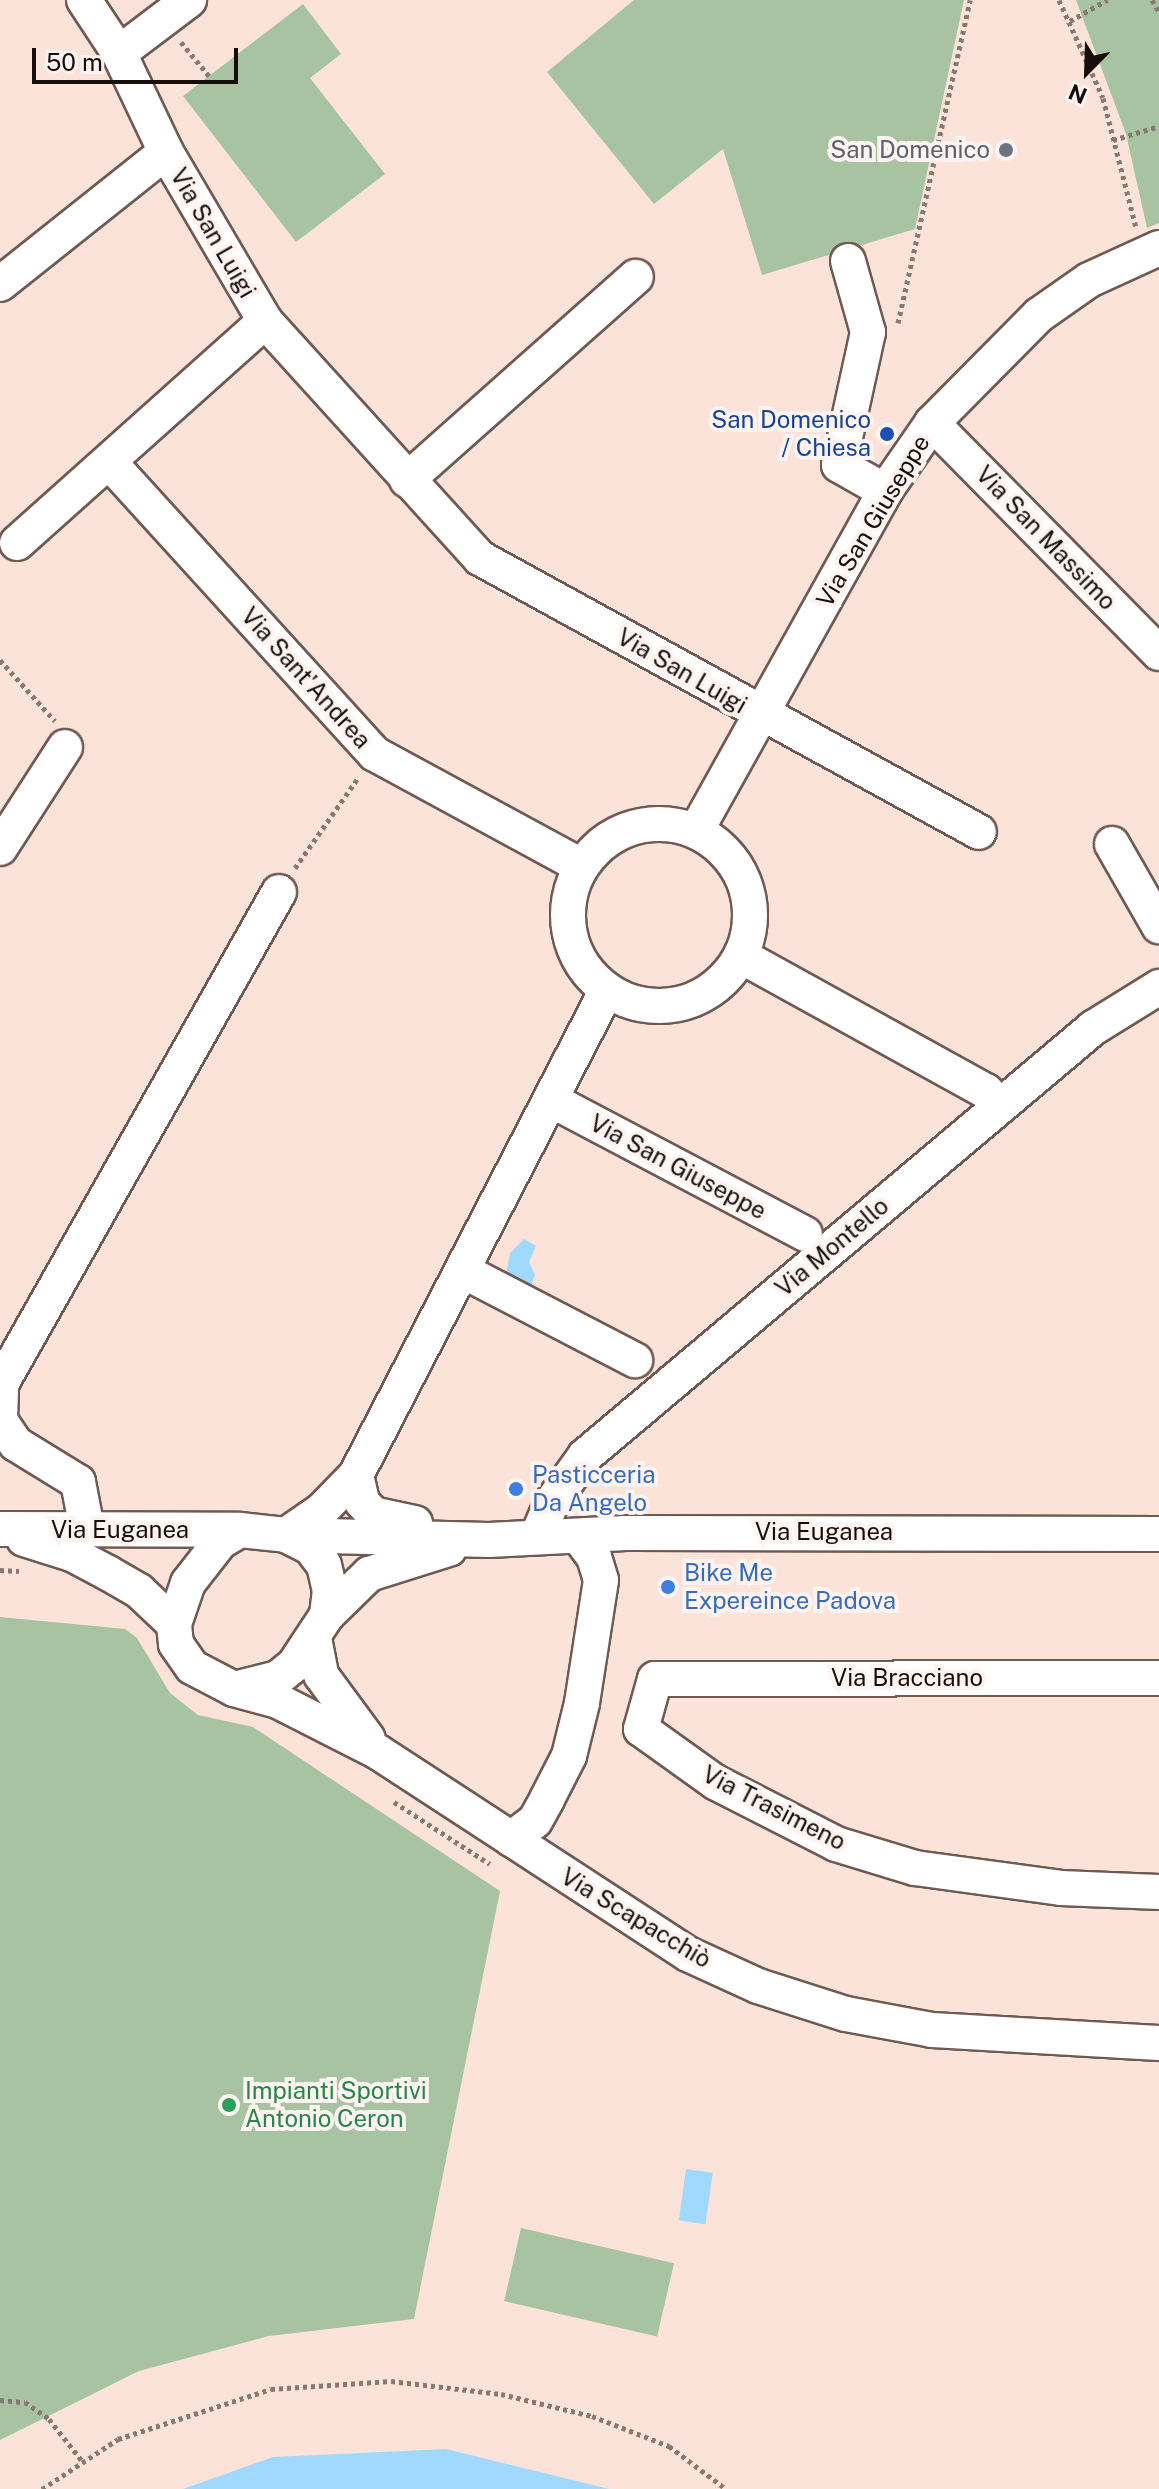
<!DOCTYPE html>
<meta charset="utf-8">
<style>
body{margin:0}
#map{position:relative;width:1159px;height:2489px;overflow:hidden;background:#fbe3d9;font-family:"Public Sans",sans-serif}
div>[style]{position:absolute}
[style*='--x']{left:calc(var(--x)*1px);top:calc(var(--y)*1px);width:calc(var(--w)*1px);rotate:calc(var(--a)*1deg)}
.green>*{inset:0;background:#a8c3a1;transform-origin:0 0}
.water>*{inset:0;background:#a1d9fe;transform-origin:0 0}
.path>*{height:5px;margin-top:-2.5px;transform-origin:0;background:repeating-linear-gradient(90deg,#887872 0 4px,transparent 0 8px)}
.roads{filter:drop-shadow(2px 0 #6e5a52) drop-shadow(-2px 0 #6e5a52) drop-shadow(0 2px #6e5a52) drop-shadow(0 -2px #6e5a52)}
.minor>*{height:34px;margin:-17px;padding:0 17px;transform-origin:17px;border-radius:17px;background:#fff}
.minor>.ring{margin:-17px;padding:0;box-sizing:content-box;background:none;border:34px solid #fff;border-radius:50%}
.dots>*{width:22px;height:22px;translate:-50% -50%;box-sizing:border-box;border:4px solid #fdf3f0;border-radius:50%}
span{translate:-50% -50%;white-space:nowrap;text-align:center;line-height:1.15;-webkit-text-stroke:8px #fdf3f0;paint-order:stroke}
.worship-label{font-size:24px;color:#5b616d}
.right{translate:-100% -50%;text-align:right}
.street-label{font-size:24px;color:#160e0b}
.transit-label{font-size:24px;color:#164399}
.shop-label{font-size:24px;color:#366cbe}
.left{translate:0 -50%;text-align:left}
.leisure-label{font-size:24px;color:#27864d}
.north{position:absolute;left:1047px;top:32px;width:80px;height:80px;-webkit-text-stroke:6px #fdf3f0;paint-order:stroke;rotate:203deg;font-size:22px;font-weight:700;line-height:32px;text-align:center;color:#160e0b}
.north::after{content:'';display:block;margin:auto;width:28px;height:36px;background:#160e0b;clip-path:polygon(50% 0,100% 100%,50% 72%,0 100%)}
.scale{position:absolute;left:32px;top:48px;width:206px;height:36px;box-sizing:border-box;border:4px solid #160e0b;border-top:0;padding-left:10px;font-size:24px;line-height:28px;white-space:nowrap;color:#160e0b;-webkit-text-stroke:6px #fdf3f0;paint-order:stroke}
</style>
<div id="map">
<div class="green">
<div style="clip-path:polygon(634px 0,964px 0,915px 229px,762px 275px,723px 149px,654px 204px,547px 72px)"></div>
<div style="clip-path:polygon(1076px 0,1159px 0,1159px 223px,1147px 228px,1126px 134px)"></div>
<div style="clip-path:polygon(303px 4px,341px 54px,310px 78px,385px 174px,296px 242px,183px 96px)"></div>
<div style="clip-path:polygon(0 1617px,125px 1629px,137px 1638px,170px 1693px,198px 1715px,253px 1727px,500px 1891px,414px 2319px,269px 2336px,139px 2371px,0 2440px)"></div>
<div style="left:521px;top:2228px;width:157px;height:75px;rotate:13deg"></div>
</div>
<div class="water">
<div style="clip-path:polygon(524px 1239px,536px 1246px,529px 1262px,535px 1275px,530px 1289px,505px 1281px,510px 1253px)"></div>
<div style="left:686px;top:2169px;width:27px;height:52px;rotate:8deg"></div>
<div style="clip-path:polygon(446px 2449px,609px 2489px,183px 2489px,273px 2457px)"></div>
</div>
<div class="path">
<div style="--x:1059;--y:0;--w:107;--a:65.8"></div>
<div style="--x:1103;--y:98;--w:133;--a:75.7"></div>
<div style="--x:1152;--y:0;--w:14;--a:60"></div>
<div style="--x:1070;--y:21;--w:43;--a:-29.6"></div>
<div style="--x:181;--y:42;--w:44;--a:50.5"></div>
<div style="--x:1113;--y:140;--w:48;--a:-16.9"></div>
<div style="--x:898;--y:323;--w:331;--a:-77.4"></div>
<div style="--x:0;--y:660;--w:82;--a:48"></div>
<div style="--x:295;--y:868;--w:110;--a:-55"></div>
<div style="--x:0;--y:1570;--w:19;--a:3"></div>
<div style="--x:394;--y:1802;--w:114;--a:32.9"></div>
<div style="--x:0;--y:2400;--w:25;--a:5"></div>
<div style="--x:25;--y:2402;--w:29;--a:35"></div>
<div style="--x:49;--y:2419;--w:55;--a:51.7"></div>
<div style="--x:42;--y:2489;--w:91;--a:-33.3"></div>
<div style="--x:118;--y:2439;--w:161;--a:-18.1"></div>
<div style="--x:271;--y:2389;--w:120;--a:-3.8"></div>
<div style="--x:391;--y:2381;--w:111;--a:6.7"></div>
<div style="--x:501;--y:2394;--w:94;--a:13.6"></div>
<div style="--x:592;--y:2416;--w:83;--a:21.3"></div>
<div style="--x:669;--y:2446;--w:71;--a:37"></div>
</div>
<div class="roads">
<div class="minor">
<div style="--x:84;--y:0;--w:64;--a:56.6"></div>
<div style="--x:119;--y:53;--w:110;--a:64.6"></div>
<div style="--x:166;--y:152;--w:196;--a:59.6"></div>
<div style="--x:265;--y:321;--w:320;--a:47.8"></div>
<div style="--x:480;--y:558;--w:569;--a:28.77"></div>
<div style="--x:119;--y:53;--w:88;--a:-37.1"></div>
<div style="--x:848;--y:261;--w:74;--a:74.3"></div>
<div style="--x:868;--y:332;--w:136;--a:102.3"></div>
<div style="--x:839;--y:465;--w:53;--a:29.5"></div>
<div style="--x:0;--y:284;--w:212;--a:-38.5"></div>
<div style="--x:932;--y:423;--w:323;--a:45.4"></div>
<div style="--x:111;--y:464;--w:392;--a:47.7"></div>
<div style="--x:375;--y:754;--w:234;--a:28.5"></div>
<div style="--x:407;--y:480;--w:306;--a:-41.6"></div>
<div style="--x:17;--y:543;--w:333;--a:-41.8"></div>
<div class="ring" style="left:568px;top:824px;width:148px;height:148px"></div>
<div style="--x:696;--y:831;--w:389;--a:-60.9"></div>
<div style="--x:885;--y:491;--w:83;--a:-55.3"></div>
<div style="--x:932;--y:423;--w:152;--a:-45.3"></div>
<div style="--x:1039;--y:315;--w:61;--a:-35"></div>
<div style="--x:1089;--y:280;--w:77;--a:-24.6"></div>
<div style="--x:1112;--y:844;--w:95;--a:60.2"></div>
<div style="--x:0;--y:848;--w:120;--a:-57.2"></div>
<div style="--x:741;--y:956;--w:280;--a:28.9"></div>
<div style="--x:986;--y:1091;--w:21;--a:47"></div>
<div style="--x:551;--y:1100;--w:287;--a:27.8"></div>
<div style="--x:463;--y:1271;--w:194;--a:27.4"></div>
<div style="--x:356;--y:1475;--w:28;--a:77"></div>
<div style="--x:362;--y:1502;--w:16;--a:47"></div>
<div style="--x:373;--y:1514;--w:43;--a:12.1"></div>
<div style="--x:0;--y:1529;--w:240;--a:0.2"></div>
<div style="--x:87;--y:1529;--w:48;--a:-100.8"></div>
<div style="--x:78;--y:1482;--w:73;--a:-148.5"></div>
<div style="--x:16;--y:1444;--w:29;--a:-124"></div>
<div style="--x:0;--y:1420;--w:36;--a:-88"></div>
<div style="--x:1;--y:1384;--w:565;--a:-60.53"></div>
<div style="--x:240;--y:1530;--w:46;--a:6.2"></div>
<div style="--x:286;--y:1535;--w:28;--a:27"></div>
<div style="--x:311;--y:1548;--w:21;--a:53"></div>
<div style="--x:324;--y:1565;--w:26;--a:77"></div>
<div style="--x:330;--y:1590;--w:25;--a:97"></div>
<div style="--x:327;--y:1615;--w:60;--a:123.4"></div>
<div style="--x:294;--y:1665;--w:21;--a:141"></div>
<div style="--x:278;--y:1678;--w:45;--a:166"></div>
<div style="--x:234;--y:1689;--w:47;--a:-152.4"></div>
<div style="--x:192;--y:1667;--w:28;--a:-125"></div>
<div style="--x:176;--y:1644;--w:20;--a:-96"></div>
<div style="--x:174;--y:1624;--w:43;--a:-71.1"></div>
<div style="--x:188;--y:1583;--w:52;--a:-52"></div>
<div style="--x:220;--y:1542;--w:23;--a:-31"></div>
<div style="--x:286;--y:1535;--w:203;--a:1.4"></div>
<div style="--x:489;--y:1540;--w:137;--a:-2.9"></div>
<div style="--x:626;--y:1533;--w:533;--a:0.11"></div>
<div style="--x:286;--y:1535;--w:44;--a:-34.8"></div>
<div style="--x:322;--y:1510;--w:49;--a:-45.8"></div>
<div style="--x:356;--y:1475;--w:546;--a:-62.64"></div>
<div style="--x:537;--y:1537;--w:38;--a:-67"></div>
<div style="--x:552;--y:1502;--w:57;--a:-54.3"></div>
<div style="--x:585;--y:1456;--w:664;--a:-40.11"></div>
<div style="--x:1093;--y:1028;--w:78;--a:-31.8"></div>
<div style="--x:24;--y:1539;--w:50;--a:17.4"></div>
<div style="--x:72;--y:1554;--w:41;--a:27.8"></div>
<div style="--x:108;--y:1573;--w:36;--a:30"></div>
<div style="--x:139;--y:1591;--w:48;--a:43.3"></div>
<div style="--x:327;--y:1615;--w:59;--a:-44.3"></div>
<div style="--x:369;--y:1574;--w:84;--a:-17.4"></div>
<div style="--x:314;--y:1638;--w:38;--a:79"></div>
<div style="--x:321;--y:1675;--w:79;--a:53.7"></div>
<div style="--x:1159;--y:1678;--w:504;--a:179.89"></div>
<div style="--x:655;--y:1679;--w:52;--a:105.6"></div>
<div style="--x:641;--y:1729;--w:91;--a:35.6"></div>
<div style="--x:715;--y:1782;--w:136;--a:27.1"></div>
<div style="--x:836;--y:1844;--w:83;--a:16.9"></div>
<div style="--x:915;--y:1868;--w:147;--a:7.8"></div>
<div style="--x:1061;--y:1888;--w:98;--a:2.3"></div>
<div style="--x:234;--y:1689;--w:46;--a:15.3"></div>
<div style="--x:278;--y:1701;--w:112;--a:27"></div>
<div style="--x:378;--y:1752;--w:370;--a:33.1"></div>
<div style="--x:688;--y:1954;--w:77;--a:24.6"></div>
<div style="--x:758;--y:1986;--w:92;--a:17.7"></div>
<div style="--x:846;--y:2014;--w:87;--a:10.5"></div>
<div style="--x:932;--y:2030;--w:227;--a:3.3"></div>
<div style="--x:511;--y:1839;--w:30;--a:-37"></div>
<div style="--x:535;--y:1821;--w:25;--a:-61"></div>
<div style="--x:547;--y:1799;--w:48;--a:-62.9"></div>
<div style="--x:569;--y:1756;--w:55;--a:-76.2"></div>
<div style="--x:582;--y:1703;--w:124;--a:-81.2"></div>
<div style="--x:601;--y:1580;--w:24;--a:-107"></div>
<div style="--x:594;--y:1557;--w:25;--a:-127"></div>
</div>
</div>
<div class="dots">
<div style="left:1006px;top:150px;background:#6b7280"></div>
<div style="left:887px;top:434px;background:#1a4fb4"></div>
<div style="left:516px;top:1489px;background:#3f7fe0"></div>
<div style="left:668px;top:1587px;background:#3f7fe0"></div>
<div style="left:229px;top:2105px;background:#2e9e5b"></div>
</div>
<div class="worship-label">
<span class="right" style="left:990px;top:150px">San Domenico</span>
</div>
<div class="street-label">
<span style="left:213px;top:233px;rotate:60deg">Via San Luigi</span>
<span style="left:873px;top:521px;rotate:-59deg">Via San Giuseppe</span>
<span style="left:1046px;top:538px;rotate:46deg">Via San Massimo</span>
<span style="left:682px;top:671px;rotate:30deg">Via San Luigi</span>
<span style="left:306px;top:678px;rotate:48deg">Via Sant'Andrea</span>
<span style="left:678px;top:1167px;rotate:28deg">Via San Giuseppe</span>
<span style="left:832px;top:1247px;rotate:-40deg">Via Montello</span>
<span style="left:120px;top:1530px">Via Euganea</span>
<span style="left:824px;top:1532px">Via Euganea</span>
<span style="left:907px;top:1678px">Via Bracciano</span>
<span style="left:774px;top:1808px;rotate:27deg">Via Trasimeno</span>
<span style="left:636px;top:1918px;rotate:31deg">Via Scapacchiò</span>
</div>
<div class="transit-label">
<span class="right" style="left:871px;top:434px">San Domenico<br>/ Chiesa</span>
</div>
<div class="shop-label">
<span class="left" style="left:532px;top:1489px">Pasticceria<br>Da Angelo</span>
<span class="left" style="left:684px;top:1587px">Bike Me<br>Expereince Padova</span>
</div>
<div class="leisure-label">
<span class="left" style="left:245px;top:2105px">Impianti Sportivi<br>Antonio Ceron</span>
</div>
<div class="north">N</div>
<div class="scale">50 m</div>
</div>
